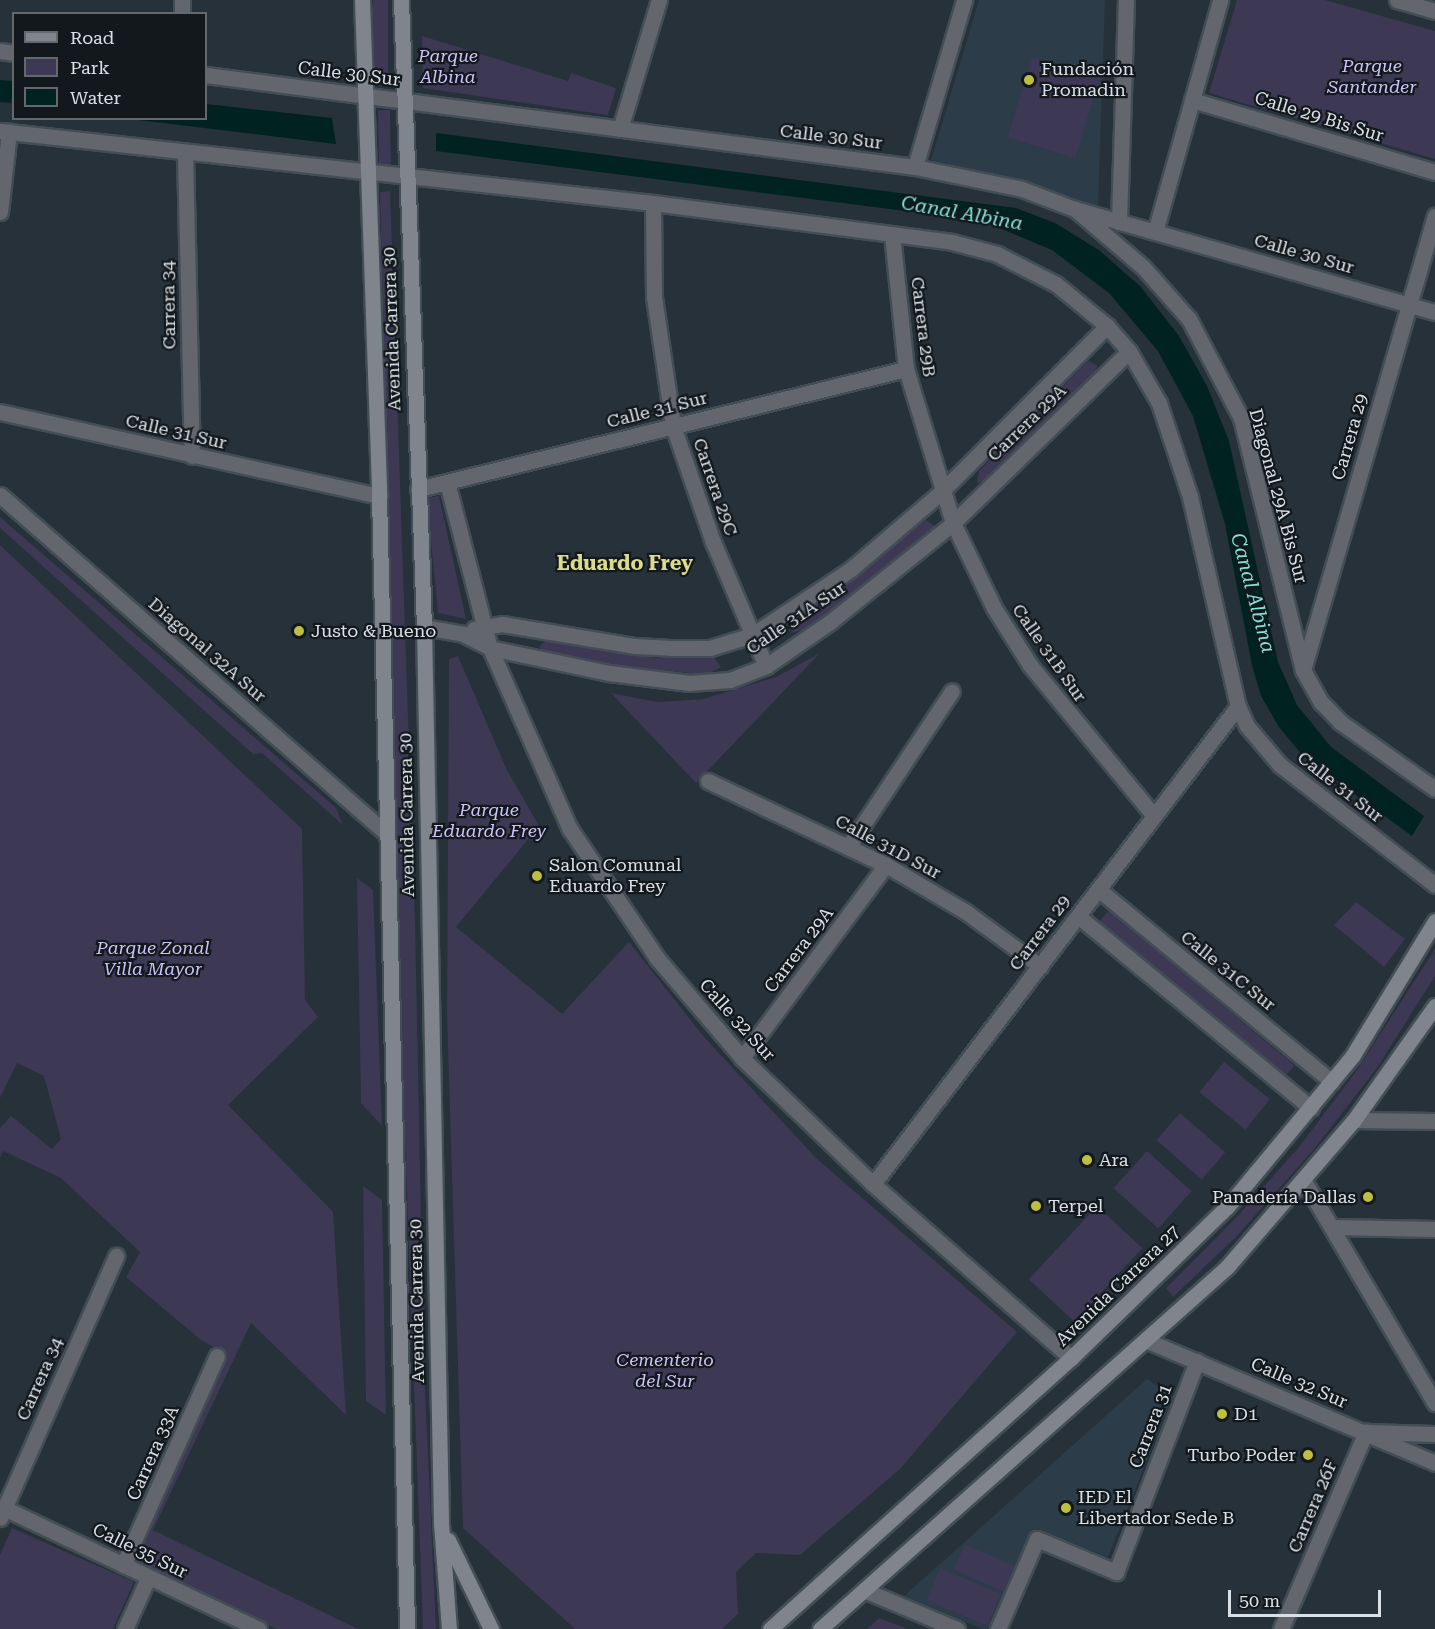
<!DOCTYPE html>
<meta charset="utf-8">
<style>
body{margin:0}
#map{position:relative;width:1435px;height:1629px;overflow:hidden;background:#263139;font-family:"Roboto Serif",serif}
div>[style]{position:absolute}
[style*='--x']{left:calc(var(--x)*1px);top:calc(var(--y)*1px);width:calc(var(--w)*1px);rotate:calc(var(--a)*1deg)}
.built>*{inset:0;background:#2c3c48}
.green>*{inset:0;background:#3d3854;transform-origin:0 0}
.water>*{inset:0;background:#002321;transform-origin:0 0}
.roads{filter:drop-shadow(2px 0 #434d55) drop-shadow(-2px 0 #434d55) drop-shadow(0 2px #434d55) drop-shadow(0 -2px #434d55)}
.minor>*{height:15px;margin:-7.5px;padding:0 7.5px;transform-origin:7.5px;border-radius:7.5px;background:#63666c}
.tertiary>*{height:15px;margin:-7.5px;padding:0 7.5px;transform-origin:7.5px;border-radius:7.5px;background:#63666c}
.secondary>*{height:15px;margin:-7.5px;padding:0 7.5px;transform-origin:7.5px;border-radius:7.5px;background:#80848d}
.dots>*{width:16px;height:16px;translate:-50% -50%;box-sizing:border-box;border:3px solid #13181c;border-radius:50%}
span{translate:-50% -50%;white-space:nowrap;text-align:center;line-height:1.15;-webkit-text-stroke:4.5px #13181c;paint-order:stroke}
.park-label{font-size:18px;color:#ccc3fb;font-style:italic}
.poi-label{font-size:18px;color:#dae1e6}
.left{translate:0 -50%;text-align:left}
.right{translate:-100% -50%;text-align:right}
.street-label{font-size:18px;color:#dae1e6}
.water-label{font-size:20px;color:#7ee4da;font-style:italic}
.neighbourhood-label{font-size:20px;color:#dbdb8d;font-weight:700}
.legend{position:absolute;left:12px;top:12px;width:195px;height:108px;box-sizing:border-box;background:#13181c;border:2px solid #63686d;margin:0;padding:8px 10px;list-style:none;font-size:18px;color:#dae1e6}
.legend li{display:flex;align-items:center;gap:12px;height:30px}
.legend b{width:30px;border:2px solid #63686d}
.scale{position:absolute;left:1228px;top:1590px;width:153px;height:27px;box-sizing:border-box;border:3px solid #dae1e6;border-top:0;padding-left:8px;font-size:18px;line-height:21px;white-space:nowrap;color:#dae1e6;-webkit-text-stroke:4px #13181c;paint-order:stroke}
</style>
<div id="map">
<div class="built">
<div style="clip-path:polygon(979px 0,1105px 0,1098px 208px,1019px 182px,931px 160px)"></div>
<div style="clip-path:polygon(1147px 1379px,1173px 1396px,1108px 1557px,1038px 1529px,992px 1629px,982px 1629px,904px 1596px)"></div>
</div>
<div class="green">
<div style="left:373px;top:0;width:15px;height:75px"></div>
<div style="clip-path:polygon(1237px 0,1325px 0,1435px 31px,1435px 159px,1209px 93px)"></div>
<div style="clip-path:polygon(422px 36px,568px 81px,571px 73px,616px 88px,608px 115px,423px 88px)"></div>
<div style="left:1032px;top:57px;width:71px;height:84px;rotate:17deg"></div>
<div style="left:390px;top:110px;width:55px;height:12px;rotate:89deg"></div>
<div style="clip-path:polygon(390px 191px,415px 921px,424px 1370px,436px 1629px,423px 1629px,402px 1059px,380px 192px)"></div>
<div style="clip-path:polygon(1088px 361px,1097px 365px,1096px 371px,988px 481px,977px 483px,979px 471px)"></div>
<div style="clip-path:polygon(439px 496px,466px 619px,438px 613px,427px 498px)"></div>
<div style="clip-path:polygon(0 517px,336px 808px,343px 825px,262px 753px,253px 754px,0 528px)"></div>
<div style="clip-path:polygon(926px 520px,935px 526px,927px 535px,836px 607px,806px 629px,791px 633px,799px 619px)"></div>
<div style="clip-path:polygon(0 545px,302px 829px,305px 1000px,318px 1017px,228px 1105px,333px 1212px,346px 1415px,251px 1323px,153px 1530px,358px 1629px,276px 1629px,130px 1561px,224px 1353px,201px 1340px,126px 1277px,140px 1252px,61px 1178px,3px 1151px,0 1158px,0 1128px,11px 1116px,52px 1149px,61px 1139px,44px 1076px,17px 1063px,0 1098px)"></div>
<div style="clip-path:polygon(546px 641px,657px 658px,714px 658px,721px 667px,707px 674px,689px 673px,602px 664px,545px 653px,539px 647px)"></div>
<div style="clip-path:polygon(820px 653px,696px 783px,611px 693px,657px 702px,703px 699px,776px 677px)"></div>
<div style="clip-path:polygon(458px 656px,506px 768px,539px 826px,456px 927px,562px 1014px,629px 942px,704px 1037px,816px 1158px,1017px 1332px,900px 1469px,800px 1555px,756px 1553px,736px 1572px,738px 1614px,722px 1629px,575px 1629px,463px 1528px,447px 1015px,449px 659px)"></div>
<div style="clip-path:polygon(357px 878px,373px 890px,382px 1126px,361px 1103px)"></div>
<div style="clip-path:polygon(1356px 902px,1405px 939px,1384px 967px,1334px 925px)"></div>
<div style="left:1109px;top:910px;width:242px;height:15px;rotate:40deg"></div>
<div style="clip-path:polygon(1435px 949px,1435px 976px,1377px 1068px,1315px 1148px,1237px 1236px,1173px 1297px,1166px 1288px,1237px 1217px,1299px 1147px,1357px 1070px)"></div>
<div style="left:1224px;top:1062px;width:59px;height:39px;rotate:39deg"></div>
<div style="left:1180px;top:1113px;width:60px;height:36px;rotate:41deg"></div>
<div style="left:1147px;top:1151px;width:60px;height:50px;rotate:42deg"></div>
<div style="clip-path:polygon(363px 1186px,382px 1200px,386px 1415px,366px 1401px)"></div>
<div style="left:1097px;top:1206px;width:62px;height:100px;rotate:43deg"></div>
<div style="clip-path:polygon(12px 1528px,134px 1582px,113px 1629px,0 1629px,0 1555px)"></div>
<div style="left:965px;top:1544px;width:55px;height:28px;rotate:24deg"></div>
<div style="left:940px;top:1568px;width:66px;height:35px;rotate:23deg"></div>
<div style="clip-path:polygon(879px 1618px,908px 1629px,867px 1629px)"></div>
</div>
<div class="water">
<div style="left:0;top:80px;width:13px;height:22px;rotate:4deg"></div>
<div style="clip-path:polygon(206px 104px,332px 118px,336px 144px,130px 119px,206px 118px)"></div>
<div style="clip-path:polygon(436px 133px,1016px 208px,1055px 223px,1099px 250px,1141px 287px,1179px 336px,1207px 386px,1229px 441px,1278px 662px,1297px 705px,1331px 747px,1424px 816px,1412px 836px,1303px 756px,1279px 727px,1261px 696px,1252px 665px,1225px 524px,1193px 416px,1158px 351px,1109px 293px,1052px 250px,990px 224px,937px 215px,436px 151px)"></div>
</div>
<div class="roads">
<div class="minor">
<div style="--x:182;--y:0;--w:14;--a:90"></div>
<div style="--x:1397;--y:0;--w:40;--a:16"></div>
<div style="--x:1192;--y:100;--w:253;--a:16.5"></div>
<div style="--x:620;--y:129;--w:135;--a:-73.2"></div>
<div style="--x:185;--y:153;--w:303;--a:88.7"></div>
<div style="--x:915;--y:167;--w:174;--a:-73.6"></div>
<div style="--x:653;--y:203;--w:94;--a:89.4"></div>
<div style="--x:654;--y:297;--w:130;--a:81.6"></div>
<div style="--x:673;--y:426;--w:123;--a:71"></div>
<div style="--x:713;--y:542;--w:135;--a:66.9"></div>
<div style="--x:1075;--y:209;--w:374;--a:16"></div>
<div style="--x:0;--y:212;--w:81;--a:-83.6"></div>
<div style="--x:1119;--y:222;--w:222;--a:-88.2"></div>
<div style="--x:1155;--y:232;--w:241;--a:-74.3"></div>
<div style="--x:892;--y:234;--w:136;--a:84.1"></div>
<div style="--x:906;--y:369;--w:161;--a:73"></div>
<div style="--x:953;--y:523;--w:94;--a:64.2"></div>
<div style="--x:994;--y:608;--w:67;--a:57.7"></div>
<div style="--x:1030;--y:665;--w:195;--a:50.6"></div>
<div style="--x:0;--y:412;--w:388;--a:12.5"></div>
<div style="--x:447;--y:482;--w:171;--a:75.5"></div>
<div style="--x:490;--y:648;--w:198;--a:66.2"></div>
<div style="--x:570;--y:829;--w:156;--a:56"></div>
<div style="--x:657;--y:958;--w:131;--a:49.6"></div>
<div style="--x:742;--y:1058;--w:182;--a:43.9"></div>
<div style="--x:873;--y:1184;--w:264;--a:41.3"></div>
<div style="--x:418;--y:489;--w:503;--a:-13.82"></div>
<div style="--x:0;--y:495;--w:514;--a:41.22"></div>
<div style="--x:424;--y:627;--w:40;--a:10"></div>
<div style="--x:463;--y:634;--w:30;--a:27"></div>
<div style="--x:490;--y:648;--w:122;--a:11.9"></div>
<div style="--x:609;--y:673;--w:81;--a:7.1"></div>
<div style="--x:689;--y:683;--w:41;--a:-4.2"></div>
<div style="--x:730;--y:680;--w:39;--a:-21"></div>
<div style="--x:766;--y:666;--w:78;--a:-34.5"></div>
<div style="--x:830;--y:622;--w:158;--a:-38.8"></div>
<div style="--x:953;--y:523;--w:246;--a:-44.3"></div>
<div style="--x:474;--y:629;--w:28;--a:-10"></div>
<div style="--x:502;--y:624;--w:135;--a:9.4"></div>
<div style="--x:635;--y:646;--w:36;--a:3"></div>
<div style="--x:671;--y:648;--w:39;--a:0"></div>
<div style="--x:710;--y:648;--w:44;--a:-17.2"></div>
<div style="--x:752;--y:635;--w:119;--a:-33.7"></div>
<div style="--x:851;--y:569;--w:118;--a:-40.5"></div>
<div style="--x:941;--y:492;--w:235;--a:-45"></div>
<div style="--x:1303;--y:670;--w:473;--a:-73.8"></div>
<div style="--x:708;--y:781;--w:197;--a:25.3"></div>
<div style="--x:886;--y:865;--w:93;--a:30.4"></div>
<div style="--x:966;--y:912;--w:92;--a:36.1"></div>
<div style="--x:848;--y:847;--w:187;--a:-56.3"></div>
<div style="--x:1098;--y:889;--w:303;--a:39.5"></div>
<div style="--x:1078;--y:916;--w:302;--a:39.5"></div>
<div style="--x:742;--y:1058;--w:241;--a:-53.3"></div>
<div style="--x:1354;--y:1120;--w:81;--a:0.7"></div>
<div style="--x:1304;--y:1181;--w:258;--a:59.5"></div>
<div style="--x:873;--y:1184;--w:601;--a:-52.63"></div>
<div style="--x:1332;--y:1227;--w:103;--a:1.1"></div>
<div style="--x:1148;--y:1341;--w:312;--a:23"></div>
<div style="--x:4;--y:1508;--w:282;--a:25.4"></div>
<div style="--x:0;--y:1518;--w:287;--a:-66.1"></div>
<div style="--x:123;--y:1565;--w:229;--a:-65.8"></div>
<div style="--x:125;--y:1629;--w:56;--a:-65.7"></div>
<div style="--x:998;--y:1629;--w:98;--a:-66.6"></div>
<div style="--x:1037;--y:1539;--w:86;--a:22.7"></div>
<div style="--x:1116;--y:1572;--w:226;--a:-69"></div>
<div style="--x:1281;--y:1629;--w:215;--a:-66.7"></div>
<div style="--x:1366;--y:1432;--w:69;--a:1.7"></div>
</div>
<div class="tertiary">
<div style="--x:0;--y:51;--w:14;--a:8"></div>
<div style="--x:206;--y:75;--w:715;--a:7.39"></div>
<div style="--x:915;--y:167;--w:109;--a:11.6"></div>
<div style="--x:1022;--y:189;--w:57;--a:20.7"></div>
<div style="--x:1075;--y:209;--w:89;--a:40.5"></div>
<div style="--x:1143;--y:267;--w:69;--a:48.5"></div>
<div style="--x:1189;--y:319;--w:112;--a:62.3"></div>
<div style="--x:1241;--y:418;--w:260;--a:76.2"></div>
<div style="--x:1303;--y:670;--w:37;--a:61"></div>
<div style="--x:1321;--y:702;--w:28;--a:46"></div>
<div style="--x:1340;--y:722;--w:116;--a:35.2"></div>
<div style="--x:0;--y:131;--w:657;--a:6.29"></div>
<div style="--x:653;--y:203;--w:302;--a:7.4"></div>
<div style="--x:952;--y:242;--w:47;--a:14.9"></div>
<div style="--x:997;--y:254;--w:66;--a:27"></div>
<div style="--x:1056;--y:284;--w:66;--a:39.5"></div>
<div style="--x:1107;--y:326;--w:33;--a:49"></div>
<div style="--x:1129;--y:351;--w:60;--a:60"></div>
<div style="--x:1159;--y:403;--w:99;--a:71.7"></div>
<div style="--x:1190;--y:497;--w:214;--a:77.1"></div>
<div style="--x:1238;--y:706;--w:22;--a:66"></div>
<div style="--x:1247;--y:726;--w:51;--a:49.8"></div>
<div style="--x:1280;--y:765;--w:196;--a:37.7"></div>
<div style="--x:864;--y:1590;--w:101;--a:22.8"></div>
</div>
<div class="secondary">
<div style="--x:362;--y:0;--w:496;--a:88"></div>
<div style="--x:379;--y:496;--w:1133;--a:88.58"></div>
<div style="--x:401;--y:0;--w:627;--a:87.9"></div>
<div style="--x:424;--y:627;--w:896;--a:88.91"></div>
<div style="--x:441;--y:1523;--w:106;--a:85.7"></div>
<div style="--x:448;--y:1540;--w:99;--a:64.2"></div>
<div style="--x:770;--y:1629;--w:405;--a:-42"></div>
<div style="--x:1071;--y:1358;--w:217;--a:-44.1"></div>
<div style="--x:1227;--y:1207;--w:197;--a:-50.3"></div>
<div style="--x:1353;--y:1055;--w:157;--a:-58.5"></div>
<div style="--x:820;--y:1629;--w:545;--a:-41.65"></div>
<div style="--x:1227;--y:1267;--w:194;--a:-49.2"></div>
<div style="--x:1354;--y:1120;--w:140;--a:-54.6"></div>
</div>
</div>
<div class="dots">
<div style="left:1029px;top:80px;background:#c0be41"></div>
<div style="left:299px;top:631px;background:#c0be41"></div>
<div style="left:537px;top:876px;background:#c0be41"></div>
<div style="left:1087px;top:1160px;background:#c0be41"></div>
<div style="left:1368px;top:1197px;background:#c0be41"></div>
<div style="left:1036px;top:1206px;background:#c0be41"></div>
<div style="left:1222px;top:1414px;background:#c0be41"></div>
<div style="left:1308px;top:1455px;background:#c0be41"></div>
<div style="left:1066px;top:1508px;background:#c0be41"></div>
</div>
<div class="park-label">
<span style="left:448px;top:67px">Parque<br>Albina</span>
<span style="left:1372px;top:77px">Parque<br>Santander</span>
<span style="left:489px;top:821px">Parque<br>Eduardo Frey</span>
<span style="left:153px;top:959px">Parque Zonal<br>Villa Mayor</span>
<span style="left:665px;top:1371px">Cementerio<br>del Sur</span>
</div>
<div class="poi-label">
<span class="left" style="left:1041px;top:80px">Fundación<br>Promadin</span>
<span class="left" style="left:311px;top:631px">Justo &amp; Bueno</span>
<span class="left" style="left:549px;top:876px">Salon Comunal<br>Eduardo Frey</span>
<span class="left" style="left:1099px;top:1160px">Ara</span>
<span class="right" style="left:1356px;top:1197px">Panadería Dallas</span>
<span class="left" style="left:1048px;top:1206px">Terpel</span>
<span class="left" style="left:1234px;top:1414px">D1</span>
<span class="right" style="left:1296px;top:1455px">Turbo Poder</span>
<span class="left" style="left:1078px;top:1508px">IED El<br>Libertador Sede B</span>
</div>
<div class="street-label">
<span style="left:349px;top:74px;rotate:7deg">Calle 30 Sur</span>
<span style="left:1319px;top:117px;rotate:17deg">Calle 29 Bis Sur</span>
<span style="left:831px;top:137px;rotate:7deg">Calle 30 Sur</span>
<span style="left:1304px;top:254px;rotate:16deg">Calle 30 Sur</span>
<span style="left:169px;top:305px;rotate:-91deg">Carrera 34</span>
<span style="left:923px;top:327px;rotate:83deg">Carrera 29B</span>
<span style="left:392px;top:329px;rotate:-92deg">Avenida Carrera 30</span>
<span style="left:657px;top:410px;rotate:-14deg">Calle 31 Sur</span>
<span style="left:1027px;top:423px;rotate:-44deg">Carrera 29A</span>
<span style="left:176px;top:432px;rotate:13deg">Calle 31 Sur</span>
<span style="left:1350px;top:437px;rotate:-74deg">Carrera 29</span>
<span style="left:715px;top:487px;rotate:71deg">Carrera 29C</span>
<span style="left:1278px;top:496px;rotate:75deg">Diagonal 29A Bis Sur</span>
<span style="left:796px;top:618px;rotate:-34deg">Calle 31A Sur</span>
<span style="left:207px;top:650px;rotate:41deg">Diagonal 32A Sur</span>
<span style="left:1049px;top:653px;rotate:55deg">Calle 31B Sur</span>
<span style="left:1340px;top:787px;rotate:38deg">Calle 31 Sur</span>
<span style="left:407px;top:815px;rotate:-91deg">Avenida Carrera 30</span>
<span style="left:888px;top:847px;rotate:28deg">Calle 31D Sur</span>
<span style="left:1040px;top:933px;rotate:-53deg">Carrera 29</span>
<span style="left:799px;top:950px;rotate:-53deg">Carrera 29A</span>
<span style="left:1228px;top:971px;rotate:39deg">Calle 31C Sur</span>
<span style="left:737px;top:1020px;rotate:48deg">Calle 32 Sur</span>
<span style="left:1118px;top:1286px;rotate:-44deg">Avenida Carrera 27</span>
<span style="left:417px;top:1301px;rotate:-91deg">Avenida Carrera 30</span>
<span style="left:40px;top:1379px;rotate:-66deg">Carrera 34</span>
<span style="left:1299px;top:1383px;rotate:23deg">Calle 32 Sur</span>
<span style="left:1151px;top:1426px;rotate:-69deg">Carrera 31</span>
<span style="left:153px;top:1453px;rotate:-66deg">Carrera 33A</span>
<span style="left:1313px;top:1506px;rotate:-67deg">Carrera 26F</span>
<span style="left:140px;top:1551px;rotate:26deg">Calle 35 Sur</span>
</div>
<div class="water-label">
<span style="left:962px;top:213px;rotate:10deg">Canal Albina</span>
<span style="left:1253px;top:593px;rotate:75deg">Canal Albina</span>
</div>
<div class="neighbourhood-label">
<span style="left:625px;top:563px">Eduardo Frey</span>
</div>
<ul class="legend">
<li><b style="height:8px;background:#80848d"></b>Road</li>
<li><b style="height:16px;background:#3d3854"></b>Park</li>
<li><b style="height:16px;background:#002321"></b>Water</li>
</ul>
<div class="scale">50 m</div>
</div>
